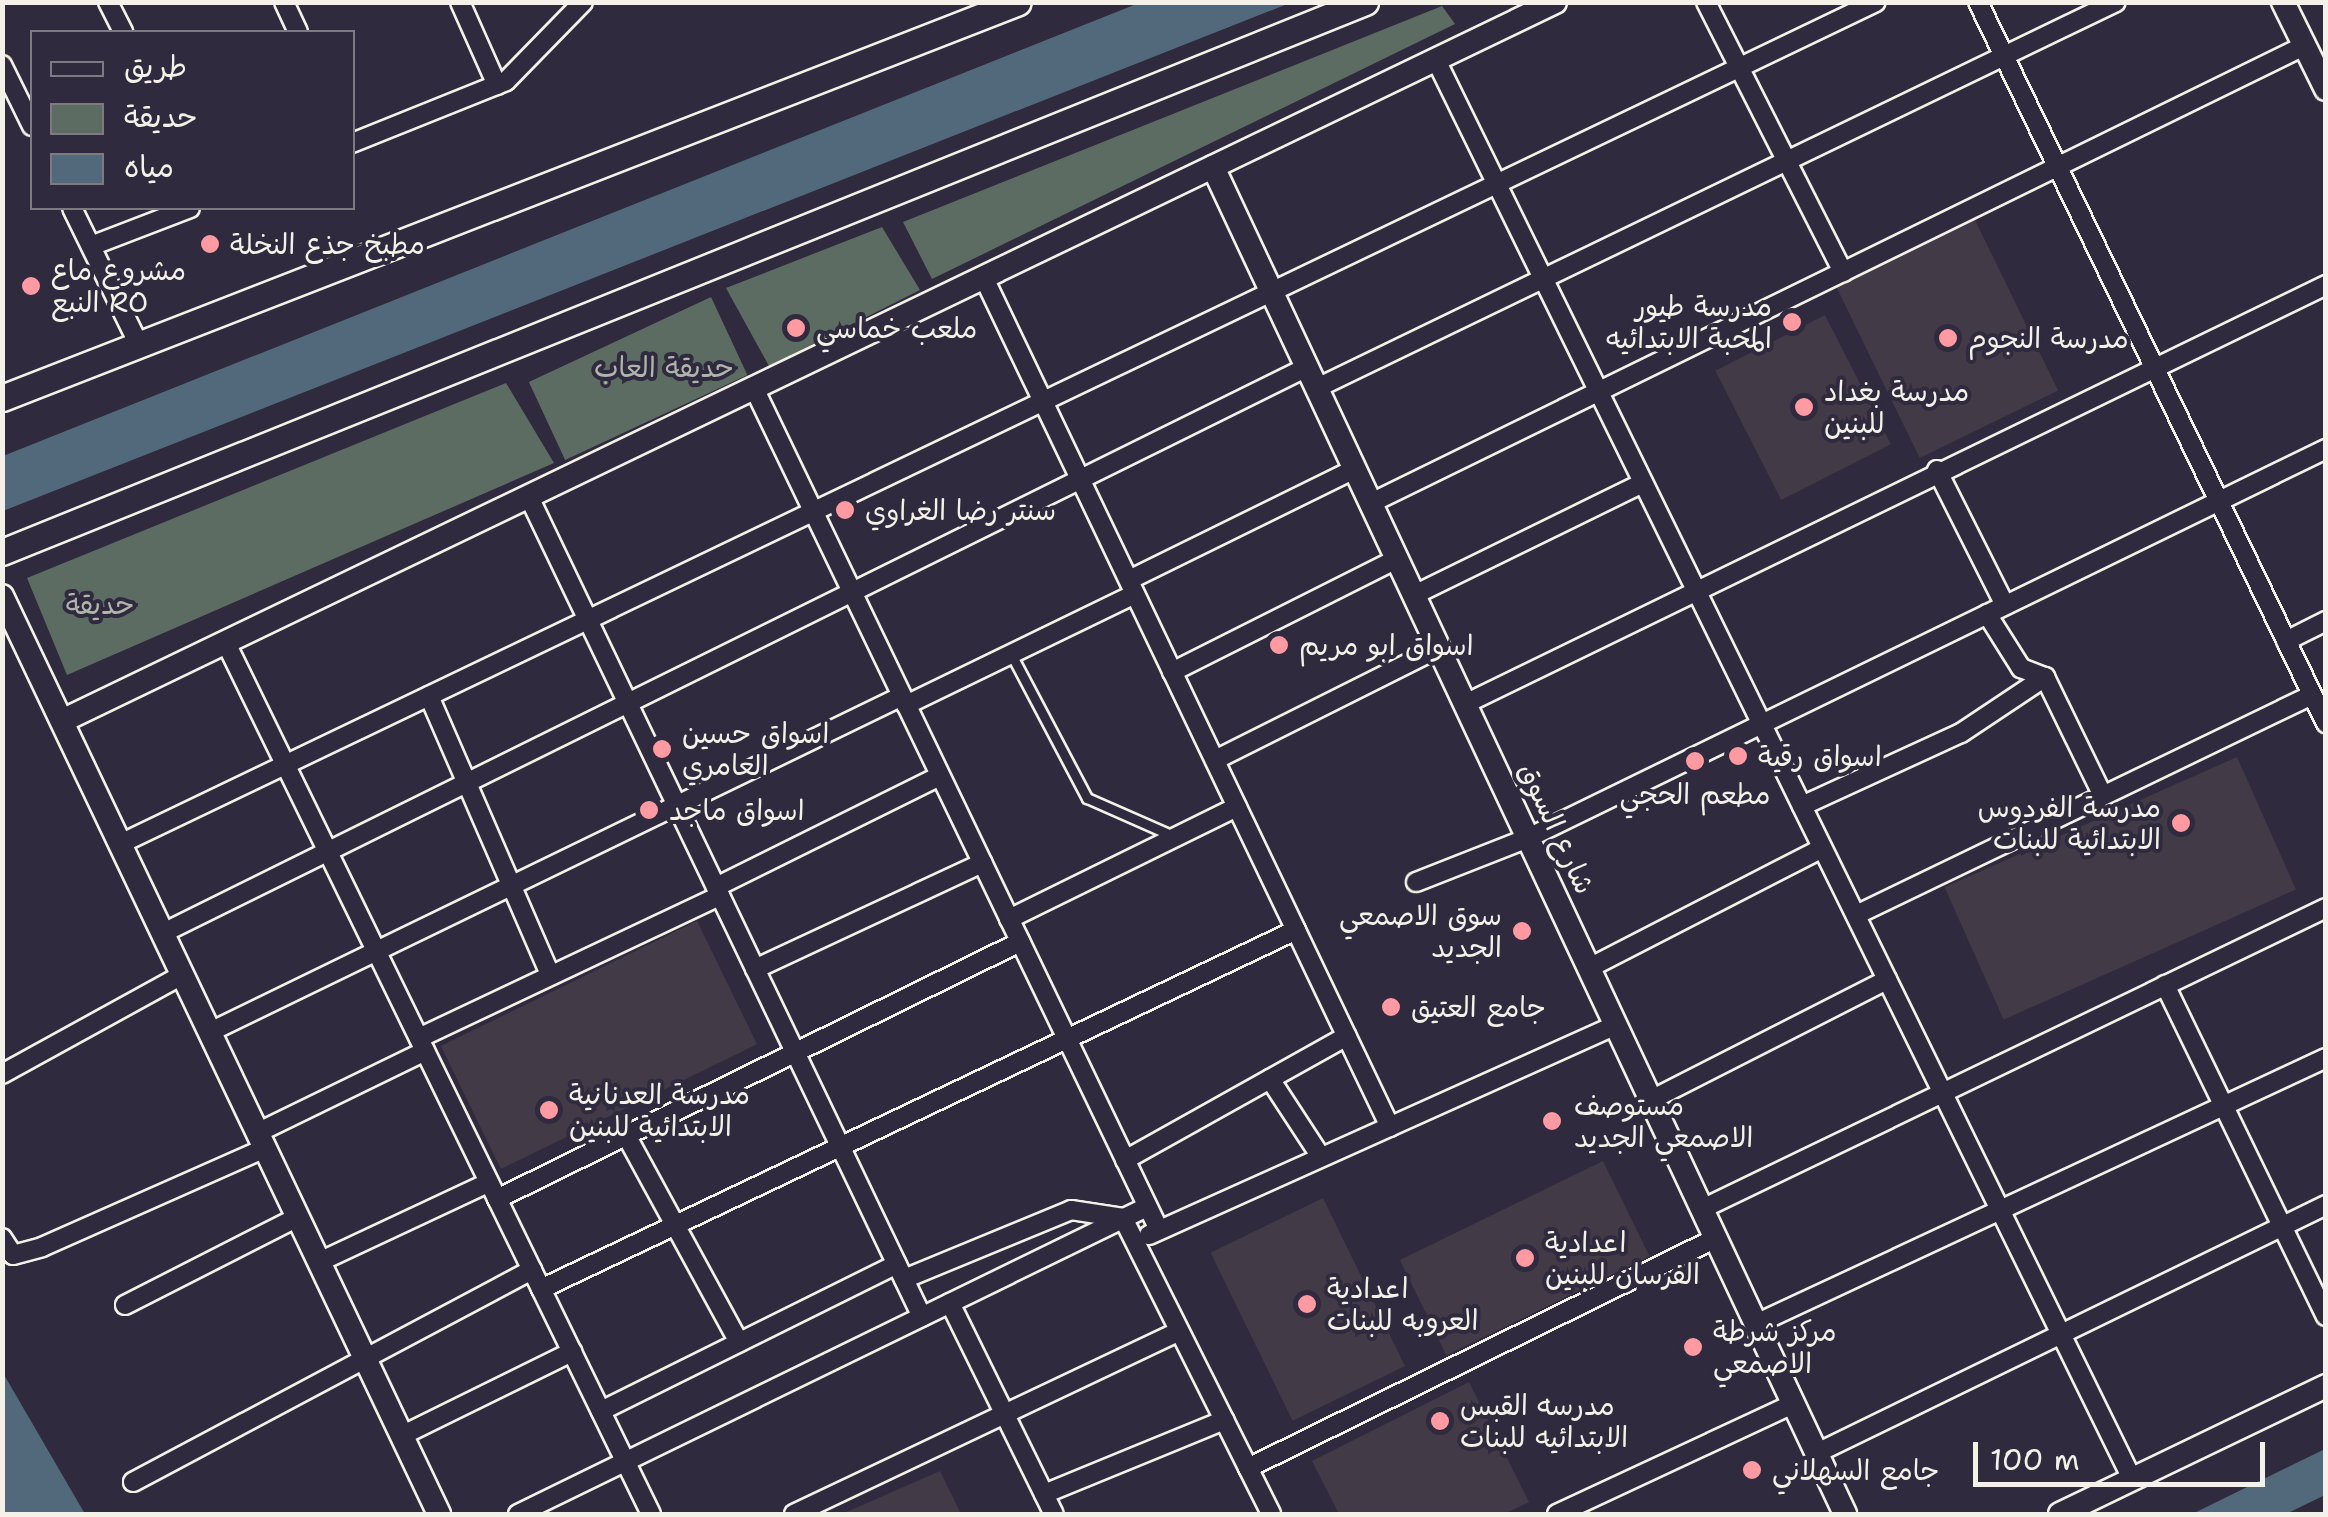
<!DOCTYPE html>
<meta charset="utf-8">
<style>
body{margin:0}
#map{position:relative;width:2328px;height:1517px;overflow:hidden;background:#2f2a3d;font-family:"Shantell Sans","Playpen Sans Arabic",sans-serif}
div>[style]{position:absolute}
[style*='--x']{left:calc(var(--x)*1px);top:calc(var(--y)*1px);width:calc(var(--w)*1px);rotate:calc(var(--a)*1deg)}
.built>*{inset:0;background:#433a48;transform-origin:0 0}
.green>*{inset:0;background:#5d6c63;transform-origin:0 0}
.water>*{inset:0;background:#51697b}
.roads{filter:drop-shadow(2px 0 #f4f1e8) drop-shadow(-2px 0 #f4f1e8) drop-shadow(0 2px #f4f1e8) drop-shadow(0 -2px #f4f1e8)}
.service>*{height:9px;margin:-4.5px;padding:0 4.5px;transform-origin:4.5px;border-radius:4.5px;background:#2f2a3d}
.minor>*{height:18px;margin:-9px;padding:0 9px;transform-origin:9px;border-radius:9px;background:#2f2a3d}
.tertiary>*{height:22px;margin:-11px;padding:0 11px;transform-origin:11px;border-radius:11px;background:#2f2a3d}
.secondary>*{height:25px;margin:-12.5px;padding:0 12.5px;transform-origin:12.5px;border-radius:12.5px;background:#2f2a3d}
.dots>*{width:28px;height:28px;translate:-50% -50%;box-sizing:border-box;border:5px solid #2f2a3d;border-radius:50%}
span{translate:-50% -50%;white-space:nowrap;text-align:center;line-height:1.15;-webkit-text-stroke:8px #2f2a3d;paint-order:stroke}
.poi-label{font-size:28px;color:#f4f1e8}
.left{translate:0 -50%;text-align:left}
.right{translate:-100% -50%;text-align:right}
.park-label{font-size:28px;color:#b0b5ac}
.street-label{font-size:28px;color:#f4f1e8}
.frame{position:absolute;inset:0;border:5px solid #f4f1e8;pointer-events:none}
.legend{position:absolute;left:30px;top:30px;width:325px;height:180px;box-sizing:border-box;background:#2f2a3d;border:2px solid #7e7a81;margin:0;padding:12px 18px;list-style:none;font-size:30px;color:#f4f1e8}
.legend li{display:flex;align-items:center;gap:20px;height:50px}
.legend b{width:50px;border:2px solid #7e7a81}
.scale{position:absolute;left:1973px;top:1442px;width:292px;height:45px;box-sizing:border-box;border:5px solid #f4f1e8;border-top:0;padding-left:12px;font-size:30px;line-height:35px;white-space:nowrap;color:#f4f1e8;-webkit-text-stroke:8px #2f2a3d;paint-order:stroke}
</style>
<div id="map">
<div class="built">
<div style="left:1974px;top:218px;width:192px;height:154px;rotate:64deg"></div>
<div style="left:1825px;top:315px;width:145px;height:123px;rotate:63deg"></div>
<div style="left:2237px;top:757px;width:145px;height:320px;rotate:66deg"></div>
<div style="left:697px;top:921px;width:137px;height:285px;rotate:64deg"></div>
<div style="left:1603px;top:1161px;width:106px;height:226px;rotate:64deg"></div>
<div style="left:1323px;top:1198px;width:187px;height:125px;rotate:64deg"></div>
<div style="clip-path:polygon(1469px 1382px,1529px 1502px,1504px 1514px,1339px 1514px,1312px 1461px)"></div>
<div style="clip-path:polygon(940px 1471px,961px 1514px,842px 1514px)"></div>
</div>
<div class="green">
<div style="clip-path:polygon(1442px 6px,1455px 24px,932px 279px,903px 222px)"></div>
<div style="clip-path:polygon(882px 227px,920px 290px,769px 366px,726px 288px)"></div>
<div style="left:711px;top:297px;width:86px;height:201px;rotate:65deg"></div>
<div style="clip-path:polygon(506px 383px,554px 463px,67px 675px,27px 578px)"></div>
</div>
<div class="water">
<div style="clip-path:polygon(1139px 3px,1290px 3px,3px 511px,3px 456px)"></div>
<div style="clip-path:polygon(2px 1373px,3px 1373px,85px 1514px,3px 1514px)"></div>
<div style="clip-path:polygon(2325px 1449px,2325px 1495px,2286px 1514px,2192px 1514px)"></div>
</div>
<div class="roads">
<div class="service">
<div style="--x:1011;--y:654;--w:163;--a:62.2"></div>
<div style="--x:1087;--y:798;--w:94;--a:23.8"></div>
</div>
<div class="minor">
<div style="--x:108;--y:2;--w:34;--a:63"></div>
<div style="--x:284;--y:2;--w:33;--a:65"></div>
<div style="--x:460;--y:2;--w:91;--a:66"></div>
<div style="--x:1706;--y:2;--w:303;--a:63.1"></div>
<div style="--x:1978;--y:2;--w:801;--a:64.24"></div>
<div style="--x:1436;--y:60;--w:1580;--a:63.87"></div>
<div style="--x:2;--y:65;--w:68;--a:63.8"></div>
<div style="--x:352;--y:143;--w:166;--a:-21.9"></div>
<div style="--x:506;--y:81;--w:110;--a:-45.7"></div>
<div style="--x:72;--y:208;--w:155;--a:63.9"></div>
<div style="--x:91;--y:246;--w:106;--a:-21"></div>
<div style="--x:984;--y:278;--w:941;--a:64.44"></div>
<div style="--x:754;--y:388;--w:934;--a:64.31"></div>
<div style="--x:1317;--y:388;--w:887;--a:-25.79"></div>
<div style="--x:1937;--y:470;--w:151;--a:63.3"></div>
<div style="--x:529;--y:497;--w:909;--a:64.39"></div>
<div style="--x:1371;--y:503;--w:1039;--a:-26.1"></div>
<div style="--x:1129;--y:580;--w:252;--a:-26.2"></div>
<div style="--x:1414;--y:595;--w:255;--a:-26.1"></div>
<div style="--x:1987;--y:614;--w:64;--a:57.8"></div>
<div style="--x:2021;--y:668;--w:26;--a:21"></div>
<div style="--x:2045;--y:677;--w:132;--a:64"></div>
<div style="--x:2286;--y:641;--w:45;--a:-26.6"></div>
<div style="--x:226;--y:643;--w:969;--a:63.99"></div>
<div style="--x:1172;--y:672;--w:252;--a:-26.7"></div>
<div style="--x:429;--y:696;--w:303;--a:66.5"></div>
<div style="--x:1465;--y:704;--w:958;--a:-25.95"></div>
<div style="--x:906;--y:705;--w:254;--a:-25.9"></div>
<div style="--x:1215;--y:760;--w:250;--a:-26.6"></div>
<div style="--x:1802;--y:806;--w:175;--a:-24.7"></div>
<div style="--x:1961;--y:733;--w:101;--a:-33.7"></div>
<div style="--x:120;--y:844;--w:1947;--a:-25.62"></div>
<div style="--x:1416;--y:882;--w:120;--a:-21.4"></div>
<div style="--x:1528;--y:838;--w:888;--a:-25.99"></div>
<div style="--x:716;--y:887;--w:250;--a:-26.4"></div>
<div style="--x:1856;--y:915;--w:506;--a:-25.76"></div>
<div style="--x:1009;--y:919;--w:254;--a:-26.2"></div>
<div style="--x:163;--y:933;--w:1276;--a:-26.32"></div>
<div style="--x:1589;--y:968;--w:262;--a:-27.2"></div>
<div style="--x:755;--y:969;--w:251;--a:-25"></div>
<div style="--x:2165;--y:985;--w:368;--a:64.1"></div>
<div style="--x:210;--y:1032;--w:769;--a:-25.9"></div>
<div style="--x:419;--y:1038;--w:333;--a:-25.3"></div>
<div style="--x:2;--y:1074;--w:205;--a:-28.8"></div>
<div style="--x:1270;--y:1079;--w:93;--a:56.8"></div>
<div style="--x:1651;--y:1100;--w:265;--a:-27"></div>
<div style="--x:257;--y:1133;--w:187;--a:-26"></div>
<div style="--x:626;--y:1135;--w:236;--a:61.4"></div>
<div style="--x:1125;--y:1160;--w:254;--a:-29.2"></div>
<div style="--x:497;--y:1199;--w:583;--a:-26.17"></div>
<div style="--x:1702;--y:1209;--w:693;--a:-25.75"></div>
<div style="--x:1149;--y:1235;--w:512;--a:-24.21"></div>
<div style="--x:2;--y:1238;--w:20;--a:57"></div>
<div style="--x:13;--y:1255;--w:30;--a:-15"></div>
<div style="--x:42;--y:1247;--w:244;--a:-23.9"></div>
<div style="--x:319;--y:1262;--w:187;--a:-25.1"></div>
<div style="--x:904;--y:1279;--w:181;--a:-22.4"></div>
<div style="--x:1071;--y:1210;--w:53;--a:8.7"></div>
<div style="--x:1123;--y:1218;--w:331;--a:63.4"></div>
<div style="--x:541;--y:1289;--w:836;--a:-25.43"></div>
<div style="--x:950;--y:1303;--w:235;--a:63.8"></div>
<div style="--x:125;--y:1305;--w:194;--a:-27"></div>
<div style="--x:1756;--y:1324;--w:629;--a:-25.02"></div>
<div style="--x:601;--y:1411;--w:330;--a:-26.4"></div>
<div style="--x:401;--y:1436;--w:191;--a:-26.2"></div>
<div style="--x:1817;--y:1453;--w:566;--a:-25.98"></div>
<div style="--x:1248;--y:1468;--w:521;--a:-26.17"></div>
<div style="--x:133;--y:1482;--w:452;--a:-28"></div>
<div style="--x:1044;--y:1494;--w:195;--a:-22.3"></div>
<div style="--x:518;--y:1514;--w:700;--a:-26.02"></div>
<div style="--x:794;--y:1514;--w:426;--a:-25.4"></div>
<div style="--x:1557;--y:1514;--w:260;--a:-25"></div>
</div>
<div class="tertiary">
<div style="--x:2283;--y:2;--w:97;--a:63.7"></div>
<div style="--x:1213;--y:167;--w:1488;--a:64.86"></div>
<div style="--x:2;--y:596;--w:1017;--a:64.54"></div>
<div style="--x:62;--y:721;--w:1657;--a:-25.71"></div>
<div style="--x:2060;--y:1514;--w:295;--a:-25.7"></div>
</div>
<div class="secondary">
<div style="--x:2;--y:398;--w:1090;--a:-21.29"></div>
<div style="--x:2;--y:552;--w:1470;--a:-21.98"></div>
</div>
</div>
<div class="dots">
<div style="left:210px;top:244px;background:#ff9aa2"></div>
<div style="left:31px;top:286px;background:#ff9aa2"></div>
<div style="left:1792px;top:322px;background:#ff9aa2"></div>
<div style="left:796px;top:328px;background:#ff9aa2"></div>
<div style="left:1948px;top:338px;background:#ff9aa2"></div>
<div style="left:1804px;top:407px;background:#ff9aa2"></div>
<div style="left:845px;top:510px;background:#ff9aa2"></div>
<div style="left:1279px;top:645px;background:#ff9aa2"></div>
<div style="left:662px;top:749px;background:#ff9aa2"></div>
<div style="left:1738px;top:756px;background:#ff9aa2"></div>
<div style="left:1695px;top:761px;background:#ff9aa2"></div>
<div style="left:649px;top:810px;background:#ff9aa2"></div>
<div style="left:2181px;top:823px;background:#ff9aa2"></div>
<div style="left:1522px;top:931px;background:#ff9aa2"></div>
<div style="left:1391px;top:1007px;background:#ff9aa2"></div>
<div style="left:549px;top:1110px;background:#ff9aa2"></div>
<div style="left:1552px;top:1121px;background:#ff9aa2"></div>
<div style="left:1525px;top:1258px;background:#ff9aa2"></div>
<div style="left:1307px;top:1304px;background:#ff9aa2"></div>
<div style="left:1693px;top:1347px;background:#ff9aa2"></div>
<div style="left:1440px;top:1421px;background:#ff9aa2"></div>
<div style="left:1752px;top:1470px;background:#ff9aa2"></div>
</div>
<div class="poi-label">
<span class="left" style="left:230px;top:244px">مطبخ جذع النخلة</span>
<span class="left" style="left:51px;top:286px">مشروع ماع<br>النبع RO</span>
<span class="right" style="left:1772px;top:322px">مدرسة طيور<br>المحبة الابتدائيه</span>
<span class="left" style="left:816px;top:328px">ملعب خماسي</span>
<span class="left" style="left:1968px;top:338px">مدرسة النجوم</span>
<span class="left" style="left:1824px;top:407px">مدرسة بغداد<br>للبنين</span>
<span class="left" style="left:865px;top:510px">سنتر رضا الغراوي</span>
<span class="left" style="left:1299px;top:645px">اسواق ابو مريم</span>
<span class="left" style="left:682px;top:749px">اسواق حسين<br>العامري</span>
<span class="left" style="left:1758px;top:756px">اسواق رقية</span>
<span style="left:1695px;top:794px">مطعم الحجي</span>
<span class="right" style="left:2161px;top:823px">مدرسة الفردوس<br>الابتدائية للبنات</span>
<span class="left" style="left:669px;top:810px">اسواق ماجد</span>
<span class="right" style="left:1502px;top:931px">سوق الاصمعي<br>الجديد</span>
<span class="left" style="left:1411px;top:1007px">جامع العتيق</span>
<span class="left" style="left:569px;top:1110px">مدرسة العدنانية<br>الابتدائية للبنين</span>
<span class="left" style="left:1574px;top:1121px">مستوصف<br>الاصمعي الجديد</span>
<span class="left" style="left:1545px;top:1258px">اعدادية<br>الفرسان للبنين</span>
<span class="left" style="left:1327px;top:1304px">اعدادية<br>العروبه للبنات</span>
<span class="left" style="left:1713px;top:1347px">مركز شرطة<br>الاصمعي</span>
<span class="left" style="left:1460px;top:1421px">مدرسه القبس<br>الابتدائيه للبنات</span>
<span class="left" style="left:1772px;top:1470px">جامع السهلاني</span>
</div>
<div class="park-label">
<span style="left:664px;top:367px">حديقة العاب</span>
<span style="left:100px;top:604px">حديقة</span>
</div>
<div class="street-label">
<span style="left:1557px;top:828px;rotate:65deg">شارع السوق</span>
</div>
<div class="frame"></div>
<ul class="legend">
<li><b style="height:12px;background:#2f2a3d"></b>طريق</li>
<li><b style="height:28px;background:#5d6c63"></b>حديقة</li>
<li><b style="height:28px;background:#51697b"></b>مياه</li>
</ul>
<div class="scale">100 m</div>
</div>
